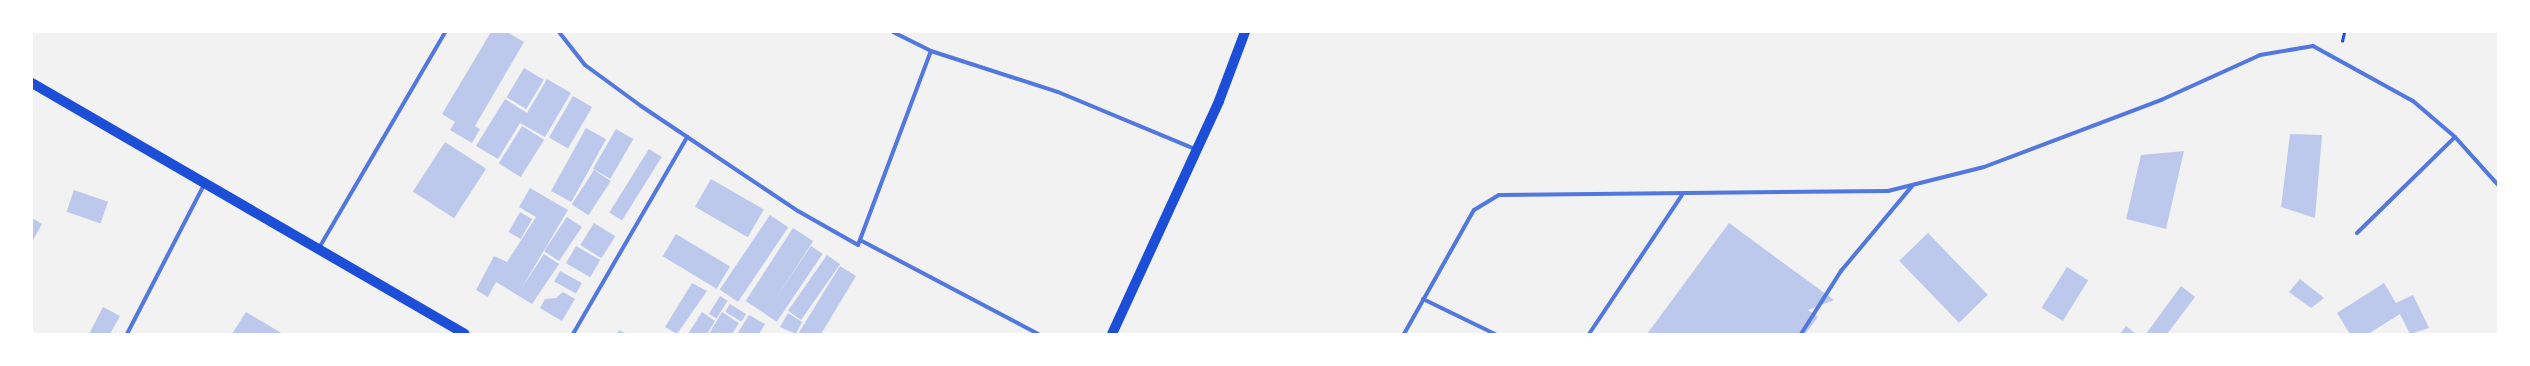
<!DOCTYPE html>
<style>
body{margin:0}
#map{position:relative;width:2530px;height:366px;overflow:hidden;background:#f2f2f2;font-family:Raleway,sans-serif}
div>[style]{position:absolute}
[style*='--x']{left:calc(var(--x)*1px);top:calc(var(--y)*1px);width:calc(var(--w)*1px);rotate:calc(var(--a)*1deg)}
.building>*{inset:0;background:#bdc9ec;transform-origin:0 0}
.path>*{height:2.5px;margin:-1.25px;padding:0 1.25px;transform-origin:1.25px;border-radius:1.25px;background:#1d4ed8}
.minor>*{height:4px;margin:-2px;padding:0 2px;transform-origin:2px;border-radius:2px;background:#5277de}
.primary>*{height:10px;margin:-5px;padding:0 5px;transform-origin:5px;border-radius:5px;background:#1d4ed8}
span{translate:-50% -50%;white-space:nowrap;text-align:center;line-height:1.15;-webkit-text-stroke:3px #fff;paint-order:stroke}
.frame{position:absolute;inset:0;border:33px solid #fff;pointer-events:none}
</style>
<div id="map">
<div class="building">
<div style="clip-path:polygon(491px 32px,507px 32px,524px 42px,475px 126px,480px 129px,472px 143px,450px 130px,455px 122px,442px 114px)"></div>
<div style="left:524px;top:68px;width:23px;height:34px;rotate:31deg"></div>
<div style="clip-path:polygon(547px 79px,571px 93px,545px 137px,520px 123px,498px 159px,476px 146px,505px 99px,527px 113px)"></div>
<div style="left:573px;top:96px;width:22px;height:48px;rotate:30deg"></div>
<div style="left:522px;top:126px;width:26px;height:44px;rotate:32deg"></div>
<div style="left:586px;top:128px;width:23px;height:72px;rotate:29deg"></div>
<div style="left:616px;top:129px;width:20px;height:46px;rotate:30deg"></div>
<div style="clip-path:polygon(2290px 134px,2322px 135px,2315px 218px,2281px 207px)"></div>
<div style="left:445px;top:142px;width:49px;height:59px;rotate:33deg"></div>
<div style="left:649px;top:149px;width:15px;height:75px;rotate:32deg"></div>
<div style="clip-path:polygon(2184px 151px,2166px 229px,2126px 219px,2141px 155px)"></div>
<div style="left:594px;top:170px;width:20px;height:41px;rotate:33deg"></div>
<div style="left:711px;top:179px;width:61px;height:32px;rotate:30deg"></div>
<div style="clip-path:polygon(530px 188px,568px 210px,521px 289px,544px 254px,559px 264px,532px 304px,496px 282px,488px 297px,476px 290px,494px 256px,507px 262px,536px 217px,519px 207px)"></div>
<div style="left:74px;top:190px;width:36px;height:23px;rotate:19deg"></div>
<div style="left:520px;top:212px;width:14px;height:23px;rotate:30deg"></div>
<div style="left:770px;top:215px;width:22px;height:90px;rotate:34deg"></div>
<div style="left:567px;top:217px;width:18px;height:41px;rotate:34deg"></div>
<div style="clip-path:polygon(32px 218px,42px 224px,32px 242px)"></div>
<div style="left:594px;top:223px;width:25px;height:26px;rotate:32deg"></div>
<div style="clip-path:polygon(1729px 223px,1834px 300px,1808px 310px,1818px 317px,1805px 334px,1647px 334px)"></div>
<div style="left:793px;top:228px;width:24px;height:87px;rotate:33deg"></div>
<div style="left:1928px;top:233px;width:86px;height:40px;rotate:46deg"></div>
<div style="left:676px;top:234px;width:63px;height:26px;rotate:31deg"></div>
<div style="left:576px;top:246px;width:28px;height:20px;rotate:30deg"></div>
<div style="left:811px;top:246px;width:14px;height:82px;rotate:34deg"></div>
<div style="left:827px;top:255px;width:16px;height:68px;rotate:35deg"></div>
<div style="clip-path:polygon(840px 266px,856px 276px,821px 334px,798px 334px)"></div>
<div style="left:2067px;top:267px;width:25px;height:48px;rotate:32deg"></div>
<div style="left:560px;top:271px;width:25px;height:12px;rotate:29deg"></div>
<div style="clip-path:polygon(2300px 279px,2324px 298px,2311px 308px,2289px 292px)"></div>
<div style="clip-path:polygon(692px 283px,707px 291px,677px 334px,665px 327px)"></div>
<div style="clip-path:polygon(2384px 283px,2396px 303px,2413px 295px,2429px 328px,2410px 334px,2400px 314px,2368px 334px,2350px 334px,2337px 313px)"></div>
<div style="clip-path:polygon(2181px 286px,2195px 297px,2167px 334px,2146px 334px)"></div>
<div style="clip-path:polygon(563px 292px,575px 299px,562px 321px,540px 308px,545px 299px,556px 298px)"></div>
<div style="left:720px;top:296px;width:9px;height:21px;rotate:32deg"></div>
<div style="left:730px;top:304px;width:19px;height:9px;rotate:32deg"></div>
<div style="clip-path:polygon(103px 307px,120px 316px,110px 334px,89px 334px)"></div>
<div style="clip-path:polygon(246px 312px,283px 334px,232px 334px)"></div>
<div style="clip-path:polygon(702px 312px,715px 321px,707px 334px,688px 334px)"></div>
<div style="clip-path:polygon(722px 312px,739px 323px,732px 334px,709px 334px)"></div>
<div style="clip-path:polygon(788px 313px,802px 322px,796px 334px,780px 327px)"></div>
<div style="clip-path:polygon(749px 315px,765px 324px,759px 334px,737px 334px)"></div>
<div style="clip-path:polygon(2126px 326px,2136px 334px,2120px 334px)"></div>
<div style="clip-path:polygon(619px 330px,627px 334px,617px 334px)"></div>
</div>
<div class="path">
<div style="--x:2342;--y:41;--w:9;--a:-77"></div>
</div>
<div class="minor">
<div style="--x:559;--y:32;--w:42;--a:51.8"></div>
<div style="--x:585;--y:65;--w:69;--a:36.2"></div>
<div style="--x:641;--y:106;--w:189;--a:33.8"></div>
<div style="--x:798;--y:211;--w:69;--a:29.5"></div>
<div style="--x:858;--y:245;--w:207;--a:-69.4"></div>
<div style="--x:893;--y:32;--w:42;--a:26.6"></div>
<div style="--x:931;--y:51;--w:133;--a:17.9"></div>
<div style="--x:1058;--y:92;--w:148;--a:22.6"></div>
<div style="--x:2357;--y:233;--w:137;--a:-44.4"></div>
<div style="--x:860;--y:240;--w:201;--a:27.8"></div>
<div style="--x:319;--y:248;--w:250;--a:-59.7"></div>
<div style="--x:1423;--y:299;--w:80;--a:25.9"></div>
<div style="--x:127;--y:334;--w:170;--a:-62.7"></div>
<div style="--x:573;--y:334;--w:228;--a:-59.9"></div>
<div style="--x:1404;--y:334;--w:142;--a:-60.6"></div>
<div style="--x:1474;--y:210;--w:29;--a:-31"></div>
<div style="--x:1499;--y:195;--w:389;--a:-0.6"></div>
<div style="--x:1888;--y:191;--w:99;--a:-14"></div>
<div style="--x:1984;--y:167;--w:189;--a:-20.7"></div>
<div style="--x:2161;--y:100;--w:109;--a:-24.4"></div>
<div style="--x:2260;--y:55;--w:54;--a:-9.6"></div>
<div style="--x:2313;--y:46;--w:114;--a:28.8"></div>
<div style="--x:2413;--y:101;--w:55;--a:40.6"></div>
<div style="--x:2455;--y:137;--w:64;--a:48.1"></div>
<div style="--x:1589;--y:334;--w:167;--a:-56.2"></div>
<div style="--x:1801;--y:334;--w:75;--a:-57.6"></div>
<div style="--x:1841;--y:271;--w:111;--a:-50.1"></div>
</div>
<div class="primary">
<div style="--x:32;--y:83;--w:500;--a:30.1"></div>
<div style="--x:1112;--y:334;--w:256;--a:-65.3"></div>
<div style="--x:1219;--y:101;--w:74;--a:-69.4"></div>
</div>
<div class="frame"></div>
</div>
